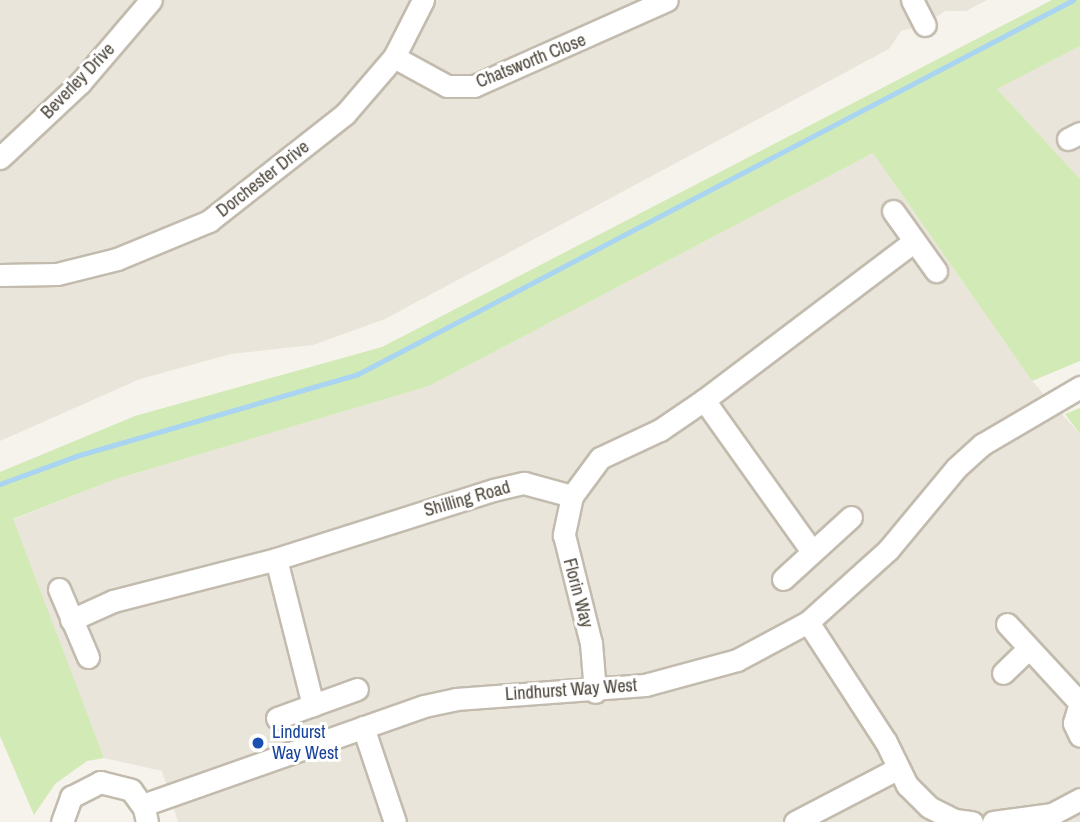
<!DOCTYPE html>
<style>
body{margin:0}
#map{position:relative;width:1080px;height:822px;overflow:hidden;background:#f6f3ec;font-family:"Archivo Narrow",sans-serif}
div>[style]{position:absolute}
[style*='--x']{left:calc(var(--x)*1px);top:calc(var(--y)*1px);width:calc(var(--w)*1px);rotate:calc(var(--a)*1deg)}
.residential>*{inset:0;background:#eae5da}
.green>*{inset:0;background:#d2eab5}
.stream>*{height:5px;margin:-2.5px;padding:0 2.5px;transform-origin:2.5px;border-radius:2.5px;background:#a9d4f2}
.roads{filter:drop-shadow(2px 0 #c2bbae) drop-shadow(-2px 0 #c2bbae) drop-shadow(0 2px #c2bbae) drop-shadow(0 -2px #c2bbae)}
.minor>*{height:21px;margin:-10.5px;padding:0 10.5px;transform-origin:10.5px;border-radius:10.5px;background:#fff}
.dots>*{width:19px;height:19px;translate:-50% -50%;box-sizing:border-box;border:4px solid #fff;border-radius:50%}
span{translate:-50% -50%;white-space:nowrap;text-align:center;line-height:1.15;-webkit-text-stroke:6px #fff;paint-order:stroke}
.street-label{font-size:18px;color:#4b4439}
.transit-label{font-size:18px;color:#164399}
.left{translate:0 -50%;text-align:left}
</style>
<div id="map">
<div class="residential">
<div style="clip-path:polygon(0 0,987px 0,966px 11px,945px 11px,925px 25px,901px 31px,889px 49px,385px 319px,313px 345px,231px 354px,140px 379px,0 441px)"></div>
<div style="clip-path:polygon(1080px 46px,1080px 179px,997px 89px)"></div>
<div style="clip-path:polygon(873px 153px,1032px 381px,1080px 434px,1080px 822px,178px 822px,162px 771px,104px 758px,12px 520px,113px 480px,429px 386px)"></div>
</div>
<div class="green">
<div style="clip-path:polygon(1052px 0,1080px 0,1080px 46px,997px 89px,1080px 179px,1080px 361px,1032px 381px,873px 153px,429px 386px,113px 480px,13px 519px,104px 758px,87px 761px,55px 784px,34px 815px,0 736px,0 472px,135px 416px,382px 347px)"></div>
<div style="clip-path:polygon(1080px 408px,1080px 434px,1065px 414px)"></div>
</div>
<div class="stream">
<div style="--x:0;--y:484;--w:81;--a:-20.2"></div>
<div style="--x:76;--y:456;--w:294;--a:-16.2"></div>
<div style="--x:358;--y:374;--w:807;--a:-27.61"></div>
</div>
<div class="roads">
<div class="minor">
<div style="--x:912;--y:0;--w:28;--a:63"></div>
<div style="--x:394;--y:57;--w:60;--a:28.7"></div>
<div style="--x:447;--y:86;--w:27;--a:0"></div>
<div style="--x:474;--y:86;--w:211;--a:-24"></div>
<div style="--x:1068;--y:139;--w:13;--a:-27"></div>
<div style="--x:0;--y:158;--w:110;--a:-43.2"></div>
<div style="--x:80;--y:83;--w:109;--a:-49.5"></div>
<div style="--x:893;--y:211;--w:74;--a:54.4"></div>
<div style="--x:0;--y:275;--w:57;--a:-1"></div>
<div style="--x:57;--y:274;--w:62;--a:-14"></div>
<div style="--x:117;--y:259;--w:100;--a:-22.4"></div>
<div style="--x:209;--y:221;--w:173;--a:-38.2"></div>
<div style="--x:345;--y:114;--w:75;--a:-49.3"></div>
<div style="--x:394;--y:57;--w:64;--a:-63"></div>
<div style="--x:704;--y:400;--w:184;--a:54.5"></div>
<div style="--x:572;--y:496;--w:47;--a:-53.6"></div>
<div style="--x:600;--y:458;--w:66;--a:-25"></div>
<div style="--x:660;--y:430;--w:53;--a:-34.3"></div>
<div style="--x:704;--y:400;--w:263;--a:-37.1"></div>
<div style="--x:572;--y:496;--w:40;--a:102"></div>
<div style="--x:564;--y:535;--w:111;--a:76"></div>
<div style="--x:591;--y:643;--w:49;--a:85.3"></div>
<div style="--x:276;--y:559;--w:151;--a:75.8"></div>
<div style="--x:783;--y:579;--w:92;--a:-42.4"></div>
<div style="--x:59;--y:589;--w:74;--a:66.9"></div>
<div style="--x:71;--y:620;--w:46;--a:-24.3"></div>
<div style="--x:113;--y:601;--w:168;--a:-14.4"></div>
<div style="--x:276;--y:559;--w:228;--a:-17.6"></div>
<div style="--x:493;--y:490;--w:32;--a:-13"></div>
<div style="--x:524;--y:483;--w:50;--a:15.2"></div>
<div style="--x:808;--y:622;--w:143;--a:57"></div>
<div style="--x:886;--y:742;--w:48;--a:64"></div>
<div style="--x:907;--y:785;--w:31;--a:45"></div>
<div style="--x:929;--y:807;--w:29;--a:27"></div>
<div style="--x:955;--y:820;--w:17;--a:7"></div>
<div style="--x:1007;--y:624;--w:108;--a:47.3"></div>
<div style="--x:1003;--y:673;--w:33;--a:-44"></div>
<div style="--x:1080;--y:703;--w:21;--a:107"></div>
<div style="--x:1074;--y:723;--w:14;--a:65"></div>
<div style="--x:277;--y:718;--w:85;--a:-19.9"></div>
<div style="--x:363;--y:727;--w:100;--a:71.4"></div>
<div style="--x:143;--y:805;--w:298;--a:-19.4"></div>
<div style="--x:424;--y:706;--w:33;--a:-12"></div>
<div style="--x:456;--y:699;--w:190;--a:-4.2"></div>
<div style="--x:645;--y:685;--w:95;--a:-15.2"></div>
<div style="--x:737;--y:660;--w:81;--a:-28.2"></div>
<div style="--x:808;--y:622;--w:108;--a:-42"></div>
<div style="--x:888;--y:550;--w:107;--a:-50.3"></div>
<div style="--x:956;--y:468;--w:36;--a:-42"></div>
<div style="--x:983;--y:444;--w:113;--a:-30.4"></div>
<div style="--x:62;--y:822;--w:27;--a:-70"></div>
<div style="--x:71;--y:797;--w:33;--a:-27"></div>
<div style="--x:100;--y:782;--w:32;--a:14"></div>
<div style="--x:131;--y:790;--w:22;--a:54"></div>
<div style="--x:144;--y:808;--w:14;--a:78"></div>
<div style="--x:795;--y:822;--w:115;--a:-27.5"></div>
<div style="--x:993;--y:822;--w:60;--a:-7.7"></div>
<div style="--x:1052;--y:814;--w:32;--a:-28"></div>
</div>
</div>
<div class="dots">
<div style="left:258px;top:743px;background:#1a4fb4"></div>
</div>
<div class="street-label">
<span style="left:531px;top:61px;rotate:-22deg">Chatsworth Close</span>
<span style="left:78px;top:81px;rotate:-46deg">Beverley Drive</span>
<span style="left:263px;top:179px;rotate:-38deg">Dorchester Drive</span>
<span style="left:467px;top:499px;rotate:-16deg">Shilling Road</span>
<span style="left:578px;top:593px;rotate:75deg">Florin Way</span>
<span style="left:571px;top:690px;rotate:-4deg">Lindhurst Way West</span>
</div>
<div class="transit-label">
<span class="left" style="left:272px;top:743px">Lindurst<br>Way West</span>
</div>
</div>
